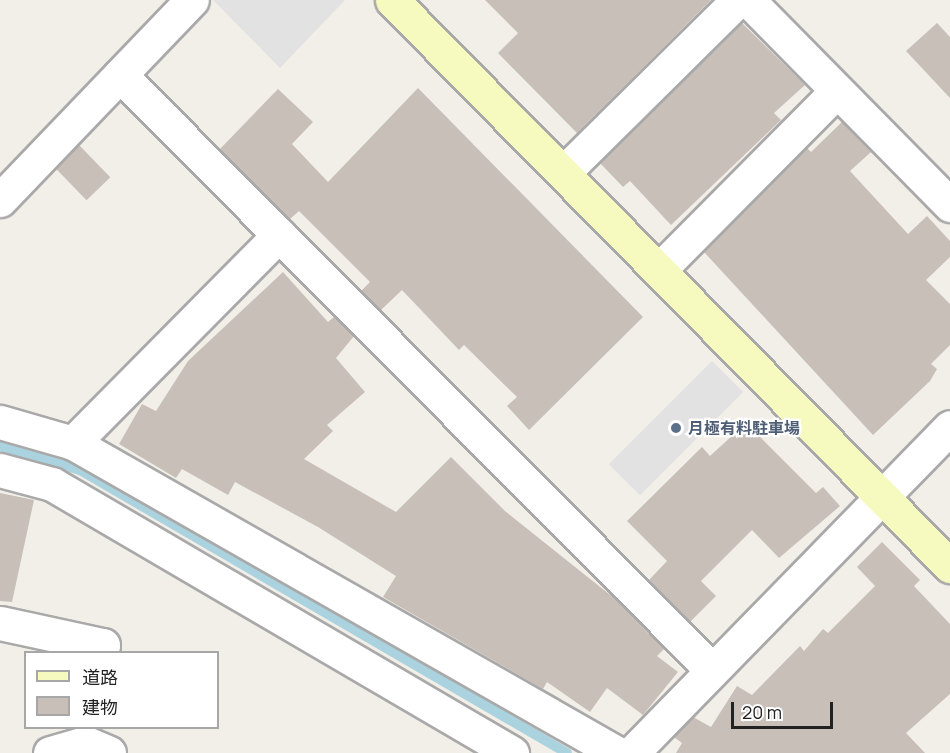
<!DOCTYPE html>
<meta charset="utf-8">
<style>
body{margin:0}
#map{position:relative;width:950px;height:753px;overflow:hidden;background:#f2efe9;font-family:Manrope,"Noto Sans JP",sans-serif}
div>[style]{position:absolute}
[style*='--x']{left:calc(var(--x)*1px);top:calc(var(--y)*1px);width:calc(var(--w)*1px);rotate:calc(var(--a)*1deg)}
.parking>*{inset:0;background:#e2e2e2;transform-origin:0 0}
.stream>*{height:10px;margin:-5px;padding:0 5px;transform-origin:5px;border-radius:5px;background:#aad3df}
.building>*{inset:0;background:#c7bfb8;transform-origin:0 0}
.roads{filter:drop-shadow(2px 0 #a9a9a9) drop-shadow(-2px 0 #a9a9a9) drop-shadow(0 2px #a9a9a9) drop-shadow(0 -2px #a9a9a9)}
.street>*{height:33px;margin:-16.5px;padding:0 16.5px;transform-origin:16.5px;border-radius:16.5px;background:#fff}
.secondary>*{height:33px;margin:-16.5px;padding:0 16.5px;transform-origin:16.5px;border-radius:16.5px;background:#f7fabf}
.dots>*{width:16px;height:16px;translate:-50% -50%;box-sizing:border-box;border:3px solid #fff;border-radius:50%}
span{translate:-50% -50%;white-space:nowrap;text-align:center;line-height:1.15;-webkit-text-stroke:4.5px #fff;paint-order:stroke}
.service-label{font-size:16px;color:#4e5e75;font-weight:700}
.left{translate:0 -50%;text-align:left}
.legend{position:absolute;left:24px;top:651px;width:195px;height:78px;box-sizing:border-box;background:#fff;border:2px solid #a7a7a7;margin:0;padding:8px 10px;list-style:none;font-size:18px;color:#222}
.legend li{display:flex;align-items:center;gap:12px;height:30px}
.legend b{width:30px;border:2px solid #a7a7a7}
.scale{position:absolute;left:731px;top:702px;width:102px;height:27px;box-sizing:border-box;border:3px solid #222;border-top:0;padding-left:8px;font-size:18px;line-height:21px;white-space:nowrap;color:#222;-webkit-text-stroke:4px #fff;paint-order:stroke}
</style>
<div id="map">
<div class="parking">
<div style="clip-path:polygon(213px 0,345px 0,280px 68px)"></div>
<div style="left:712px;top:361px;width:44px;height:146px;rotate:45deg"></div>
</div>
<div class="stream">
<div style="--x:0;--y:446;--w:84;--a:16.7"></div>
<div style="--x:80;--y:470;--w:563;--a:30.16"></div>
</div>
<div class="building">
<div style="clip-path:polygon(485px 0,711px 0,577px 133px,498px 53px,518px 33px)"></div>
<div style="clip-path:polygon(742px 23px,805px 85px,774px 113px,781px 120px,671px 225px,630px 181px,623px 187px,600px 163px)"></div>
<div style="clip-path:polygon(937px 23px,950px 37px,950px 98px,906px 51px)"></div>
<div style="clip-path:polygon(418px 88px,643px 317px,529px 430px,507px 406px,517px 397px,464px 345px,459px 350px,402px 290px,381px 310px,361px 291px,370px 282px,299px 211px,290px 219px,220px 149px,278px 89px,313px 122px,292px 144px,328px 182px)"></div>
<div style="clip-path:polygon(842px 122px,871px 152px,850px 171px,908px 234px,927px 216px,950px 241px,950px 257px,926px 280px,950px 304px,950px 345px,931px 364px,937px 369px,930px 381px,873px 435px,704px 252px,807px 148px,811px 152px)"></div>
<div style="left:79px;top:145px;width:45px;height:33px;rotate:46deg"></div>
<div style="clip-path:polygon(283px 272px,328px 322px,334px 317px,354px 336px,336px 358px,365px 392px,327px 425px,333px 431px,304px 459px,396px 512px,451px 457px,505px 511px,614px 598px,664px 649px,657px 656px,678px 672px,643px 715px,607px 688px,590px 712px,547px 682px,543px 689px,383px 597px,396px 576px,318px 527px,235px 482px,228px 495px,182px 469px,176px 478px,119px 444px,142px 404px,156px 411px,188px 361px)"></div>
<div style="clip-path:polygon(746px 423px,816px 493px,823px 487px,840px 506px,779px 558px,752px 530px,701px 581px,716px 596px,690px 622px,649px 580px,667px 561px,627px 521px,702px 447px,710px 456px)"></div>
<div style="clip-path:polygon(0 493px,34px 500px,12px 602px,0 601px)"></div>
<div style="clip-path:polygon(882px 542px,920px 580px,914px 586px,950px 624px,950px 694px,906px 733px,925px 753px,676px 753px,682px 743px,674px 737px,693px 717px,711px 727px,737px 686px,752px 695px,800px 646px,804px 651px,823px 629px,828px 633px,875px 586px,857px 567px)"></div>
</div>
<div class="roads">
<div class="street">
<div style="--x:748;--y:0;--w:288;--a:45.4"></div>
<div style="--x:120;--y:75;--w:839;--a:45.14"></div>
<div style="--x:563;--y:173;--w:246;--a:-44.7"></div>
<div style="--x:0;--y:200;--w:277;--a:-46.2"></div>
<div style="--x:659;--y:270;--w:252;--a:-45.2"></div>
<div style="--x:0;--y:422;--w:76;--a:16"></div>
<div style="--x:73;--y:443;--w:626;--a:29.68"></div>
<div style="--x:73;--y:443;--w:293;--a:-45.3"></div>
<div style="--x:0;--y:470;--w:54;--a:15.1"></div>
<div style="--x:52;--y:484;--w:533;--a:30.32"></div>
<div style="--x:0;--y:623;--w:105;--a:12.1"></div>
<div style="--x:103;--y:645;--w:7;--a:98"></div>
<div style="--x:50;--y:753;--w:37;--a:-16"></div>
<div style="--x:86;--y:743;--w:25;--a:23"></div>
<div style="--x:632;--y:753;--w:455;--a:-45.7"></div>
</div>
<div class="secondary">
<div style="--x:392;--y:0;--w:795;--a:45.41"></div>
</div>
</div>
<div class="dots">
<div style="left:676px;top:428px;background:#5c6f8a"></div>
</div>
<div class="service-label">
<span class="left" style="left:688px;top:428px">月極有料駐車場</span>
</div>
<ul class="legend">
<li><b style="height:8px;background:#f7fabf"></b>道路</li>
<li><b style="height:16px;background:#c7bfb8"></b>建物</li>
</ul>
<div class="scale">20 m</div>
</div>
